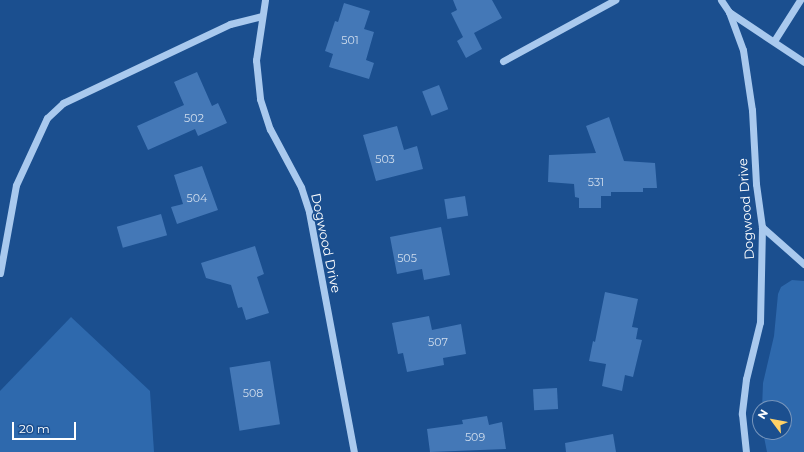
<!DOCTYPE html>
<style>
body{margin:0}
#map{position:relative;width:804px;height:452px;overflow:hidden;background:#1b4f8f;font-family:Montserrat,sans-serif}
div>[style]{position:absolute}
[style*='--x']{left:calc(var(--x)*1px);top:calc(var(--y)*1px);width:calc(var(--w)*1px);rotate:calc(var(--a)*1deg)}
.green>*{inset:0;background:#2e69ad}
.building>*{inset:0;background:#4478b7;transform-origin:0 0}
.minor>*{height:7px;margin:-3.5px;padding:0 3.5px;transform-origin:3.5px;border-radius:3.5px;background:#a9c9ee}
span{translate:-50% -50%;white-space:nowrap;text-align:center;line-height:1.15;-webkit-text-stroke:3px #1b4f8f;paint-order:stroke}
.number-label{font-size:11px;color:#d0dded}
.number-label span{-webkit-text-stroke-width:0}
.street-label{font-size:13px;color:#fff}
.north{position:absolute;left:752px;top:400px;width:40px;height:40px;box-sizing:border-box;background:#1b4f8f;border:1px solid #7695bc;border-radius:50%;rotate:302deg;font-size:11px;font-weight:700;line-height:16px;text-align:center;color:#fff}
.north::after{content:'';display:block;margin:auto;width:14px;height:18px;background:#ffd166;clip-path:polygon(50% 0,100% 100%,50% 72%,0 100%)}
.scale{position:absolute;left:12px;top:422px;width:64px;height:18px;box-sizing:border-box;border:2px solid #fff;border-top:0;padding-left:5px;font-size:12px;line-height:14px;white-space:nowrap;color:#fff;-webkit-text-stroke:3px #1b4f8f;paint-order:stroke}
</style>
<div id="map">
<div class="green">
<div style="clip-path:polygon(792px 280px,804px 281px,804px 452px,767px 452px,763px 432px,784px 432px,784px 408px,762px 408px,763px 383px,774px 336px,778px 294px,781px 287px)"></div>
<div style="clip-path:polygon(71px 317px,150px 391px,154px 452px,0 452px,0 391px)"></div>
</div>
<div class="building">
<div style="clip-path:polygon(453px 0,492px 0,502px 18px,474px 33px,482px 49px,466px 58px,457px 41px,463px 37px,451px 13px,457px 10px)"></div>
<div style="clip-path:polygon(344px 3px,370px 11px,364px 29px,374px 32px,366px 60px,374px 63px,369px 79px,329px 67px,333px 54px,325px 51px,335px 21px,338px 22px)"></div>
<div style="clip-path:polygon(197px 72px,212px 106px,218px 103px,227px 123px,198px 136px,195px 129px,148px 150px,137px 126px,184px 105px,174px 82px)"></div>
<div style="left:439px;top:85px;width:26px;height:18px;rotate:69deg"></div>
<div style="clip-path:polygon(609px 117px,624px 161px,655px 163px,657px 188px,643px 188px,643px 192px,611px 192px,611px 196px,601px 196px,601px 208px,579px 208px,579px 198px,575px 197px,574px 184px,548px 182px,549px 155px,596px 153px,586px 126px)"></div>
<div style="clip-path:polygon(397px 126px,404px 150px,417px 146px,423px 169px,376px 181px,363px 135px)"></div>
<div style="clip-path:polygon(202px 166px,218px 210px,177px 224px,171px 207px,183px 204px,174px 175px)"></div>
<div style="left:465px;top:196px;width:20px;height:21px;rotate:81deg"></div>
<div style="left:161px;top:214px;width:22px;height:46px;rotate:74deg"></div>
<div style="clip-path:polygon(441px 227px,450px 275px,424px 280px,422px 269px,397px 274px,390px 237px)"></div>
<div style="clip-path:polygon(255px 246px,264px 274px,257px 277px,269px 313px,246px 320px,242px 307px,238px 308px,231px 285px,206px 278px,201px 263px)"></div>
<div style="clip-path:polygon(605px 292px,638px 299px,632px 327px,638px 328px,636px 339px,642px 340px,633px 377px,625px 375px,622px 391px,602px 386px,606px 364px,589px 361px,593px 341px,595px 342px)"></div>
<div style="clip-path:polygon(429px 316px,432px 330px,461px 324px,466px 354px,443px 358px,444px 365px,407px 372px,403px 353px,398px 354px,392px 323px)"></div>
<div style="left:270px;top:361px;width:64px;height:41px;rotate:81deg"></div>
<div style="left:557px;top:388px;width:21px;height:24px;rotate:87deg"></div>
<div style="clip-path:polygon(487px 416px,489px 425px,502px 422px,506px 449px,430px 452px,427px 429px,463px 424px,462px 420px)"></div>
<div style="clip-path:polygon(613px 434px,616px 452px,566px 452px,565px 443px)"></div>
</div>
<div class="minor">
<div style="--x:265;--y:0;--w:61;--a:98.5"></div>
<div style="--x:256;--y:60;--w:39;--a:84"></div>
<div style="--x:260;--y:99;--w:32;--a:72"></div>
<div style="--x:270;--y:129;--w:66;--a:61.9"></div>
<div style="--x:301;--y:187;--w:26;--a:72"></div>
<div style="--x:309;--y:212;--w:244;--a:79.4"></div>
<div style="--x:721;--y:0;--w:14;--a:56"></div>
<div style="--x:729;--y:12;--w:90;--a:33.7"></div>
<div style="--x:729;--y:12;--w:40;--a:69.8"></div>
<div style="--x:743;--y:50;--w:61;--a:81.5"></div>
<div style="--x:752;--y:110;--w:74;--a:86.9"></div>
<div style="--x:756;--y:184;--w:43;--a:82.1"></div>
<div style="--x:762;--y:227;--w:95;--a:91.2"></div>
<div style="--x:760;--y:322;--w:59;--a:103.8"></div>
<div style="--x:746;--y:379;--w:35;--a:97"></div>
<div style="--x:742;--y:414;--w:38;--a:84"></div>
<div style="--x:774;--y:41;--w:49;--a:-57.6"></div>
<div style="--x:503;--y:61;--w:128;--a:-28.6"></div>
<div style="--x:762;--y:227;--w:56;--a:41.4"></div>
<div style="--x:0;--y:273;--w:89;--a:-79.7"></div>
<div style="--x:16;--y:185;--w:74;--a:-65.2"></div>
<div style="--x:47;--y:118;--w:22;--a:-43"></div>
<div style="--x:63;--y:103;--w:185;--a:-25.3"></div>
<div style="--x:230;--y:24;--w:33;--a:-14"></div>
</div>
<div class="number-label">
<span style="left:350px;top:40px">501</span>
<span style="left:194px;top:118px">502</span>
<span style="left:385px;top:159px">503</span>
<span style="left:596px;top:182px">531</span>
<span style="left:197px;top:198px">504</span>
<span style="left:407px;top:258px">505</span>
<span style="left:438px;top:342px">507</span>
<span style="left:253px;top:393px">508</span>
<span style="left:475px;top:437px">509</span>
</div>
<div class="street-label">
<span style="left:746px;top:209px;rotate:-94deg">Dogwood Drive</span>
<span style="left:326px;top:243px;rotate:78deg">Dogwood Drive</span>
</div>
<div class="north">N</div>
<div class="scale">20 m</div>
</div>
